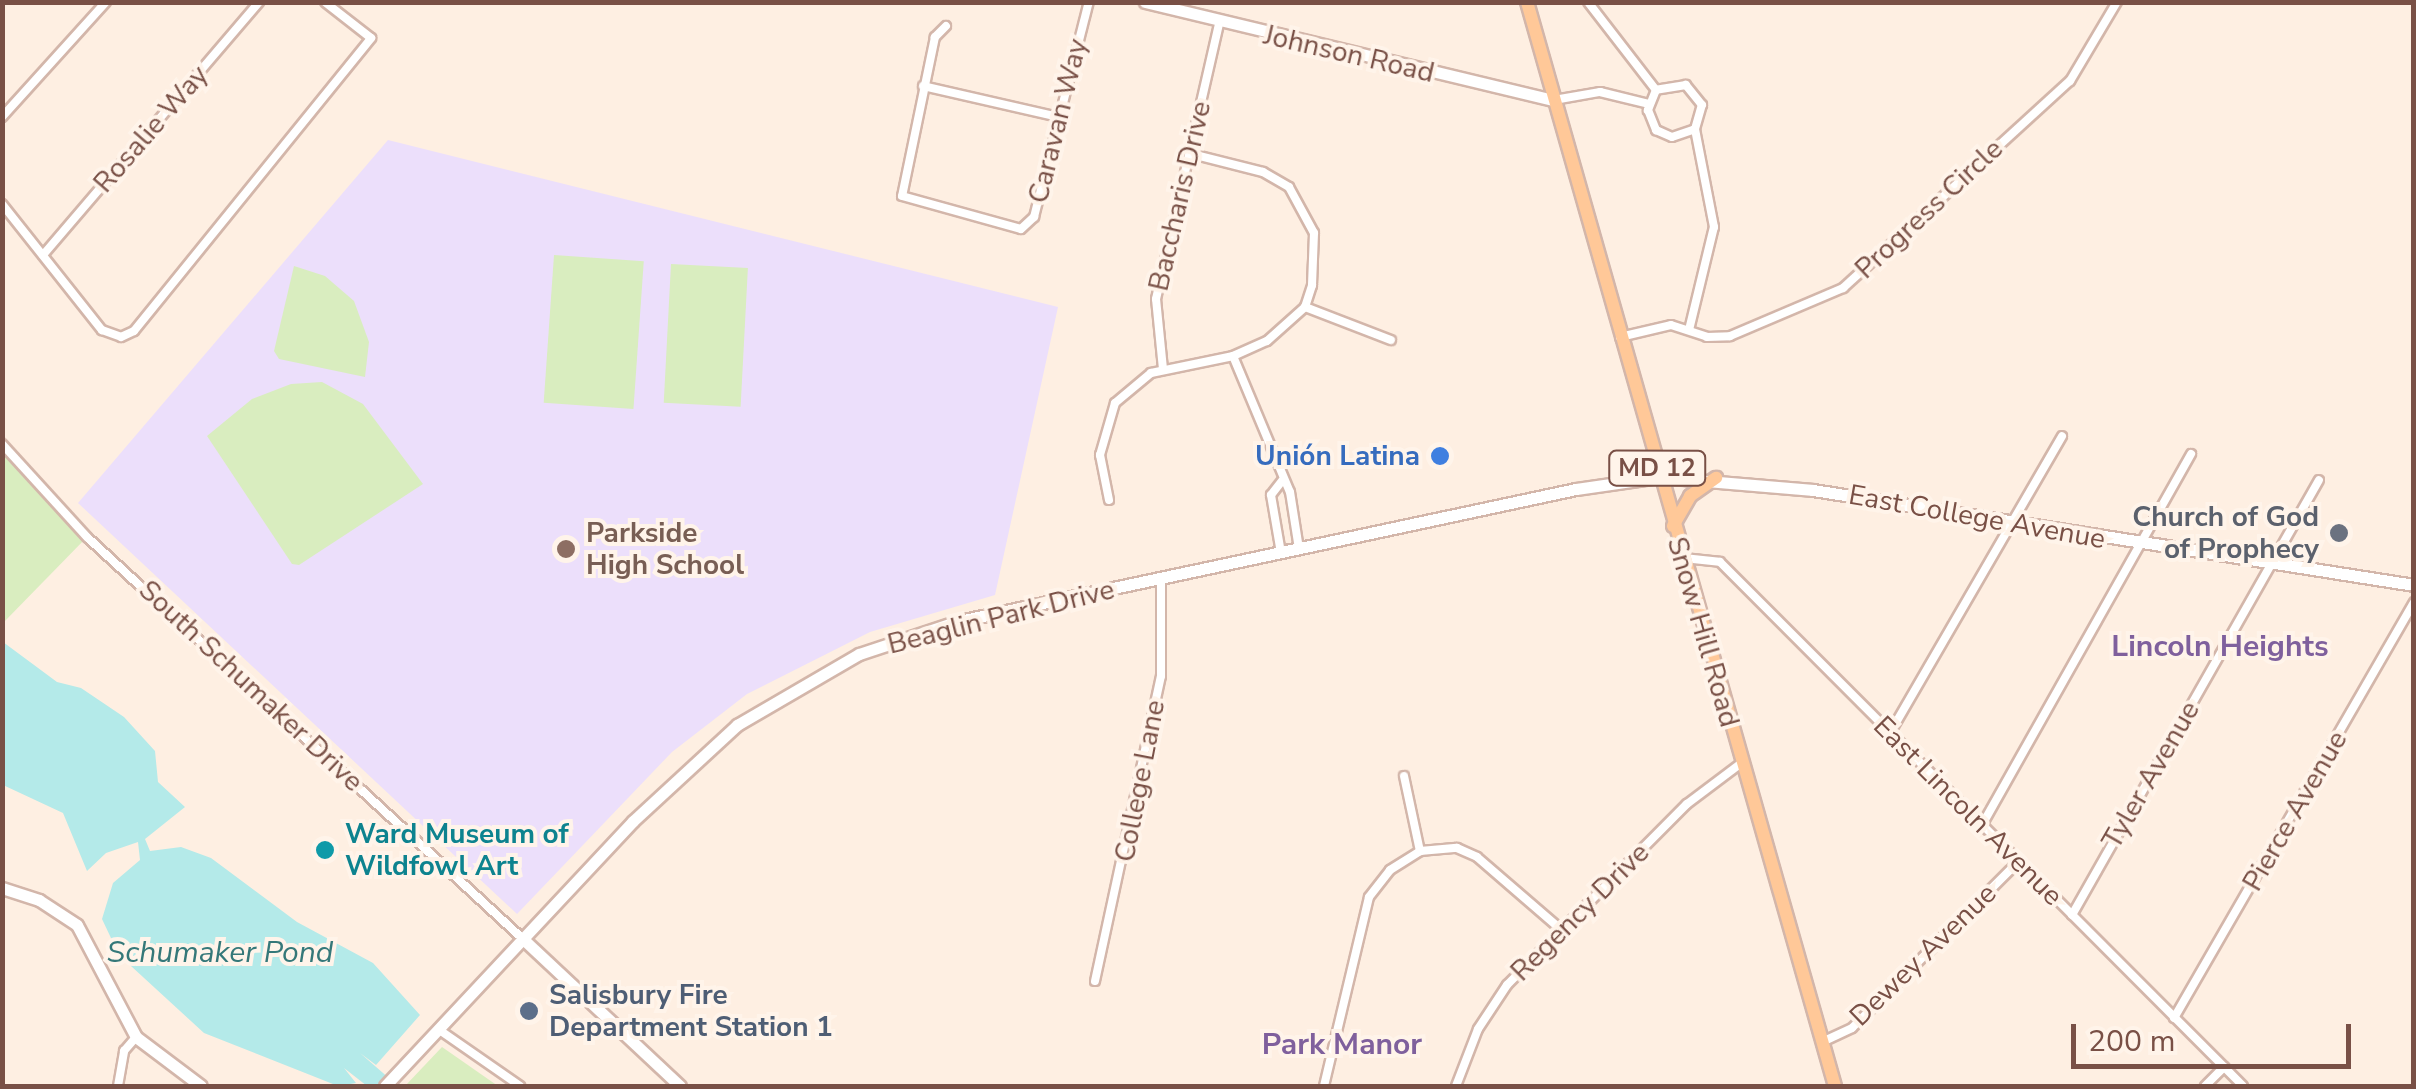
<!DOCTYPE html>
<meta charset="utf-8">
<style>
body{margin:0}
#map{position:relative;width:2416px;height:1089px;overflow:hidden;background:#feefe2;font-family:"Nunito Sans",sans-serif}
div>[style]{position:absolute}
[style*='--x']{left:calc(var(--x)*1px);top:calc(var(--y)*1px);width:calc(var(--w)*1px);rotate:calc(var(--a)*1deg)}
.education>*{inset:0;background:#ecdffb}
.green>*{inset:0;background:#d9edbf;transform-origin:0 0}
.water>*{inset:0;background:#b4eae9}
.roads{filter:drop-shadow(2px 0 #d3b6aa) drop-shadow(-2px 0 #d3b6aa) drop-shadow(0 2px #d3b6aa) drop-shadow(0 -2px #d3b6aa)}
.street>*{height:8px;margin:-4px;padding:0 4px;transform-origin:4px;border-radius:4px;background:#fff}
.secondary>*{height:11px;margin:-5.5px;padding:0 5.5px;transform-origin:5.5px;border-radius:5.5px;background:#fff}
.primary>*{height:12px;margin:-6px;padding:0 6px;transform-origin:6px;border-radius:6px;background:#ffc898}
.dots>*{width:28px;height:28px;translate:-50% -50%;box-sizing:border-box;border:5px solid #fff4ea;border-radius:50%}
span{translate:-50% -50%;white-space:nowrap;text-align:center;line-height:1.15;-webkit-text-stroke:8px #fff4ea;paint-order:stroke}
.shield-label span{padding:2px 8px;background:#fff4ea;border:2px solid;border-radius:8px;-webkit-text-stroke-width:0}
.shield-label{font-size:25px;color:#795046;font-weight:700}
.street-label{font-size:28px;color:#795046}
.shop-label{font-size:28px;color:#366cbe;font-weight:700}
.right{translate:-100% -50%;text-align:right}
.worship-label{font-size:28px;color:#5b616d;font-weight:700}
.education-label{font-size:28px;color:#785e54;font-weight:700}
.left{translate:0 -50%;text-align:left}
.culture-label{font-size:28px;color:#0d838f;font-weight:700}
.service-label{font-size:28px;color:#4e5e75;font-weight:700}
.neighbourhood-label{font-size:30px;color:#7f609d;font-weight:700}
.water-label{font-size:30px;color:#357879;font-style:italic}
.frame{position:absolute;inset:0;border:5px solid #795046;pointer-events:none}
.scale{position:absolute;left:2071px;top:1024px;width:280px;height:45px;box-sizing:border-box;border:5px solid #795046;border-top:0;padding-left:12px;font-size:30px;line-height:35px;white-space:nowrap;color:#795046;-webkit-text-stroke:8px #fff4ea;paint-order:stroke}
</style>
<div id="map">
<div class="education">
<div style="clip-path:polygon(388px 140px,1058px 307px,995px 595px,870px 632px,747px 694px,672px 752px,517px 914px,78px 503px)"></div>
</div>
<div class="green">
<div style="left:554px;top:255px;width:90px;height:148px;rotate:4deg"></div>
<div style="left:671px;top:264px;width:77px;height:139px;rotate:3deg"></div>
<div style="clip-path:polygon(294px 266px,325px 276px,354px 301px,369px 342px,365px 377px,279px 359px,274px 351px)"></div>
<div style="clip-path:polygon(322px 382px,363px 404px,423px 484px,299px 565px,292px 564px,207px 436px,252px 399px,291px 384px)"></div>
<div style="clip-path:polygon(2px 444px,87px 537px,3px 623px,2px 622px)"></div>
<div style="clip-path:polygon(442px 1047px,498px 1086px,405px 1086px)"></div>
</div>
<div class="water">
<div style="clip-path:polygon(3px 642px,57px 682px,81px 688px,124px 717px,155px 751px,158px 782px,185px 807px,145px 839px,150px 851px,181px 847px,211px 858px,297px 922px,373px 963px,420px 1015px,376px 1065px,360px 1053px,398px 1086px,367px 1086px,344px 1068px,356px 1083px,338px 1086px,204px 1033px,119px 955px,102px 919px,113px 883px,140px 860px,138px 842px,106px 853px,87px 871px,63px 813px,3px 785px)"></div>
</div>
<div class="roads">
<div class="street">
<div style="--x:1588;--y:2;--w:111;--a:52.3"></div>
<div style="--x:946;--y:26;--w:16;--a:135"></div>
<div style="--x:935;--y:37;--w:162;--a:101.7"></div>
<div style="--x:902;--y:196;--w:123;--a:15.5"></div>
<div style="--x:1021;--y:229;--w:18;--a:-43"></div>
<div style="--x:1034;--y:217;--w:222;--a:-75.7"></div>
<div style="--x:923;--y:86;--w:139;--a:12.9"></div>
<div style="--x:1554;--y:100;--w:47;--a:-9.9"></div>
<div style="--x:1600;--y:92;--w:50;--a:13.8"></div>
<div style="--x:2;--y:117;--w:155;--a:-47.9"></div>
<div style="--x:2;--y:204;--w:161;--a:51.6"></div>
<div style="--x:102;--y:330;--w:20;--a:20"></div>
<div style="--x:121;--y:337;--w:14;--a:-25"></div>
<div style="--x:134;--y:331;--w:377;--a:-51"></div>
<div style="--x:371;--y:38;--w:58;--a:-142"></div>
<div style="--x:43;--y:255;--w:333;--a:-49.5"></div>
<div style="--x:1305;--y:307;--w:92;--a:21"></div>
<div style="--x:1689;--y:330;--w:106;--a:-76.4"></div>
<div style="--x:1714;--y:227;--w:100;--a:-101"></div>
<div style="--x:1695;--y:129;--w:25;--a:-74"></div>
<div style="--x:1702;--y:105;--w:26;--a:-129"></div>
<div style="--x:1686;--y:85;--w:30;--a:171"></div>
<div style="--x:1656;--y:90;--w:22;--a:112"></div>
<div style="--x:1648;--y:110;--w:22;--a:68"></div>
<div style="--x:1656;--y:130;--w:17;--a:24"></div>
<div style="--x:1672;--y:137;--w:24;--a:-19"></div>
<div style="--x:1620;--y:337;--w:52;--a:-13.2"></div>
<div style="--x:1671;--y:325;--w:38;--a:18"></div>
<div style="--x:1707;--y:337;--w:23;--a:-2"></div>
<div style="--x:1730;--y:336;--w:123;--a:-23"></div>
<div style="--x:1843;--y:288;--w:307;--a:-42.4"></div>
<div style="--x:2070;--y:81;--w:92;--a:-59.3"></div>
<div style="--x:1233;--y:356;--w:147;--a:67.3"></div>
<div style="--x:1290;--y:492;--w:58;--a:81"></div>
<div style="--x:1163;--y:369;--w:70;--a:-95.7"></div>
<div style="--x:1156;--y:299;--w:282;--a:-77.1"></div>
<div style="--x:2;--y:444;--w:126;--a:47.6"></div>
<div style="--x:87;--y:537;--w:593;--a:42.68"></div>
<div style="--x:1109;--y:500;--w:46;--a:-101.3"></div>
<div style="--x:1100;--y:455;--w:54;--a:-73.9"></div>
<div style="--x:1115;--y:403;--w:47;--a:-39.8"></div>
<div style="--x:1151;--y:373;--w:84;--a:-11.7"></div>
<div style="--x:1233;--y:356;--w:37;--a:-24"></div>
<div style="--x:1267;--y:341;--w:51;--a:-41.8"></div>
<div style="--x:1305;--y:307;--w:23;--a:-72"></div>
<div style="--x:1312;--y:285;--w:52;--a:-87.8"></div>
<div style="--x:1314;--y:233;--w:52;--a:-118.5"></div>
<div style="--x:1289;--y:187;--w:30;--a:-150"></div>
<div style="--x:1263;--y:172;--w:73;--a:-165.8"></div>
<div style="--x:1281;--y:553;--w:59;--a:-99.8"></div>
<div style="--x:1271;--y:495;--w:18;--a:-52"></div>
<div style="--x:1683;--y:558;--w:37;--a:6"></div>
<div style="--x:1720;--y:562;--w:740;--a:45.05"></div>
<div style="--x:1890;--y:733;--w:343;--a:-59.9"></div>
<div style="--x:1404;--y:776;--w:77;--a:78"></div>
<div style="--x:1982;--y:825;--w:426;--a:-60.6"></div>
<div style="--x:2072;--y:915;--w:500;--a:-60.41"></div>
<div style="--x:1095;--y:981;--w:312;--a:-77.8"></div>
<div style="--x:1161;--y:676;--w:98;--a:-90"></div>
<div style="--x:2174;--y:1018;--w:480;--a:-60"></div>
<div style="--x:438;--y:1029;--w:100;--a:34.8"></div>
<div style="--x:1822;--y:1042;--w:33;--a:-25"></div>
<div style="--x:1852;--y:1028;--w:236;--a:-45"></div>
<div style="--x:118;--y:1086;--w:36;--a:-80"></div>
<div style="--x:124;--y:1051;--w:18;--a:-49"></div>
<div style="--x:1324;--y:1086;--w:194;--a:-76.6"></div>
<div style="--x:1369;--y:897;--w:34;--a:-52"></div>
<div style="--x:1390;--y:870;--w:36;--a:-32"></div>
<div style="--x:1420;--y:851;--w:37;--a:-5"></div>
<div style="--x:1457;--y:848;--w:22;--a:24"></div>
<div style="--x:1477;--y:857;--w:115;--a:40.8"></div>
<div style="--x:1456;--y:1086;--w:61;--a:-68.9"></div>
<div style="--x:1478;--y:1029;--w:53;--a:-56.6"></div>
<div style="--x:1507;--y:985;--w:255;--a:-45.2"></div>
<div style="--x:1687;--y:804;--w:66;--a:-37"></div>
<div style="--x:2205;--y:1086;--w:27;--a:-45"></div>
</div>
<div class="secondary">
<div style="--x:1145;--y:2;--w:421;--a:13.5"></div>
<div style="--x:2;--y:888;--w:39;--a:18"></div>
<div style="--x:39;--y:900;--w:45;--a:33.3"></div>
<div style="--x:77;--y:925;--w:127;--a:62.2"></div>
<div style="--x:136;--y:1037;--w:81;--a:37"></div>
<div style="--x:523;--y:939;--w:215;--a:43.1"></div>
<div style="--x:385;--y:1086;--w:363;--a:-46.9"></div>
<div style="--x:633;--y:821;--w:142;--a:-42.7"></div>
<div style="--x:737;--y:725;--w:141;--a:-30.2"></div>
<div style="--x:859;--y:654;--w:105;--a:-18.3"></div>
<div style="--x:959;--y:621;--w:631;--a:-12.08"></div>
<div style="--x:1576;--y:489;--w:84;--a:-8.2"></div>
<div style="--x:1659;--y:477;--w:155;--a:4.8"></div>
<div style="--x:1813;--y:490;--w:608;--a:8.98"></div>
</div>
<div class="primary">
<div style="--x:1527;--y:2;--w:1127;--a:74.14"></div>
<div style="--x:1673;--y:526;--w:34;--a:-60"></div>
<div style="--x:1690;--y:496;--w:32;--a:-35"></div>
</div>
</div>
<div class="dots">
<div style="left:1440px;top:456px;background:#3f7fe0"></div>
<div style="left:2339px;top:533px;background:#6b7280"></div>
<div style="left:566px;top:549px;background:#8d6e63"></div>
<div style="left:325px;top:850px;background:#0f9aa8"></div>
<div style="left:529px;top:1011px;background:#5c6f8a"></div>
</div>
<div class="shield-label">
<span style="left:1657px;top:468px">MD 12</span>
</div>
<div class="street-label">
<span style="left:1349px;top:54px;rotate:13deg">Johnson Road</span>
<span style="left:1058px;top:121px;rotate:-76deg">Caravan Way</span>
<span style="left:151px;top:129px;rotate:-49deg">Rosalie Way</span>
<span style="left:1180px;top:196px;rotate:-77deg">Baccharis Drive</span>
<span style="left:1929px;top:209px;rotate:-43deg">Progress Circle</span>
<span style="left:1977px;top:517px;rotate:10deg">East College Avenue</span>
<span style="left:1001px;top:617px;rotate:-14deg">Beaglin Park Drive</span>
<span style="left:1703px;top:632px;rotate:74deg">Snow Hill Road</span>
<span style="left:251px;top:686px;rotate:43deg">South Schumaker Drive</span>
<span style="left:2151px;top:775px;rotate:-60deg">Tyler Avenue</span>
<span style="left:1140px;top:781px;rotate:-79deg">College Lane</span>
<span style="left:1968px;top:811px;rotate:45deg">East Lincoln Avenue</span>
<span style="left:2295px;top:811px;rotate:-60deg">Pierce Avenue</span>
<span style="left:1580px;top:912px;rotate:-45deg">Regency Drive</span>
<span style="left:1923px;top:955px;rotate:-44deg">Dewey Avenue</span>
</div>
<div class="shop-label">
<span class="right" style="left:1420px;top:456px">Unión Latina</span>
</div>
<div class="worship-label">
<span class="right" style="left:2319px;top:533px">Church of God<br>of Prophecy</span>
</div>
<div class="education-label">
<span class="left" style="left:586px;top:549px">Parkside<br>High School</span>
</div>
<div class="culture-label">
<span class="left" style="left:345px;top:850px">Ward Museum of<br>Wildfowl Art</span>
</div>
<div class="service-label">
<span class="left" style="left:549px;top:1011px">Salisbury Fire<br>Department Station 1</span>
</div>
<div class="neighbourhood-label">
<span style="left:2220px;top:647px">Lincoln Heights</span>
<span style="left:1342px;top:1045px">Park Manor</span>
</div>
<div class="water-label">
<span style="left:220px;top:953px">Schumaker Pond</span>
</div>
<div class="frame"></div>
<div class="scale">200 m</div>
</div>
